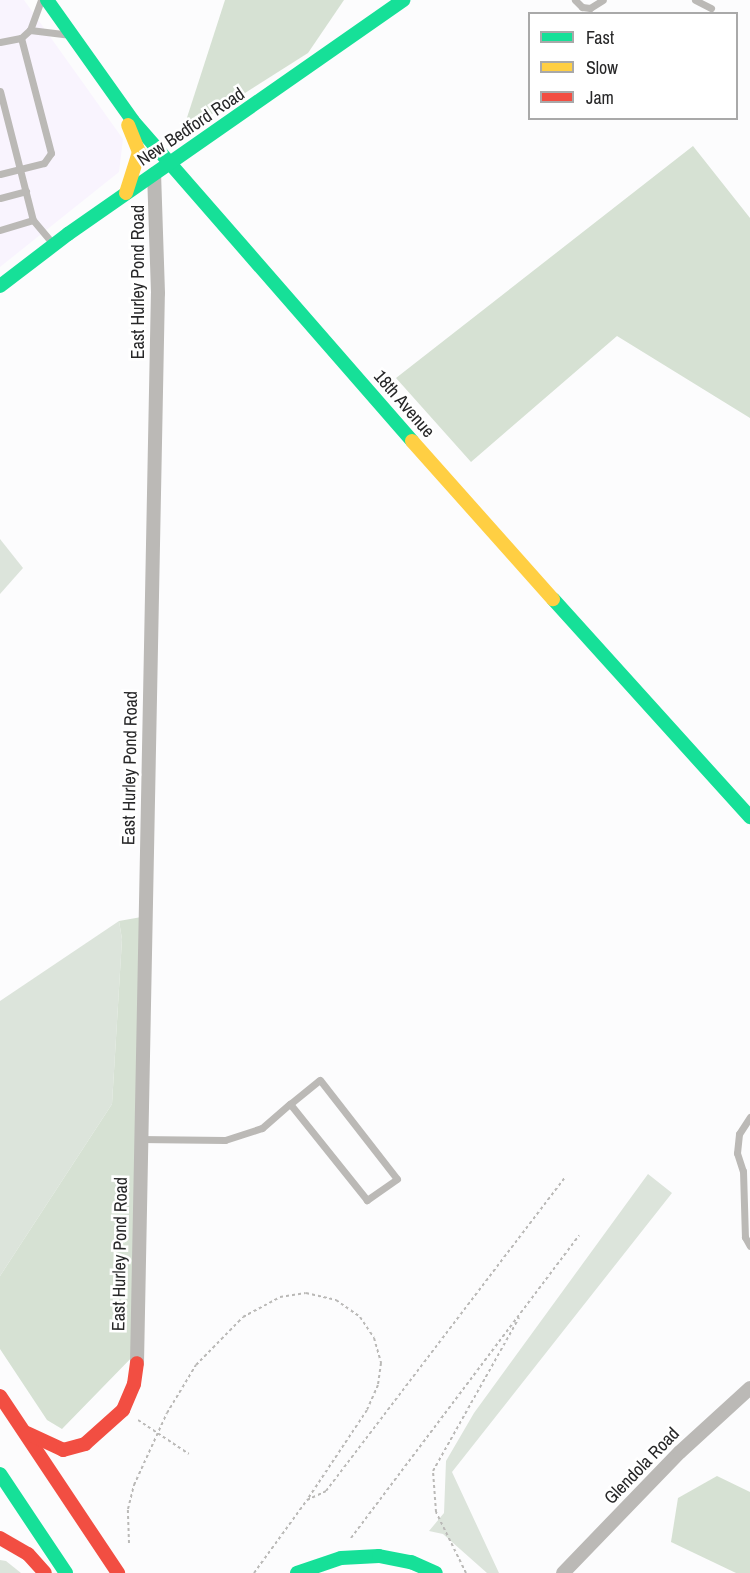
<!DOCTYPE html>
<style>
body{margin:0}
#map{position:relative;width:750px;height:1573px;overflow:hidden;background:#fcfcfd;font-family:"Archivo Narrow",sans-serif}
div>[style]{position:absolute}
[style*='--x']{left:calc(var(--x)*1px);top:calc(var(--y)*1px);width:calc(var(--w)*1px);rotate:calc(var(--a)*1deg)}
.education>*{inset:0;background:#f9f4fe}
.green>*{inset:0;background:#dce4db}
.forest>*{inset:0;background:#d6e1d3}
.path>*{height:2px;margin-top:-1px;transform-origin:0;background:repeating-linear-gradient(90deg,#bab9b7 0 3px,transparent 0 6px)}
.lane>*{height:7px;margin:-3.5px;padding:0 3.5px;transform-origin:3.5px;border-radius:3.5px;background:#bbb9b6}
.street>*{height:14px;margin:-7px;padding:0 7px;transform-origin:7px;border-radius:7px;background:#bbb9b6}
.fast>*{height:14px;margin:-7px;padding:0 7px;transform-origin:7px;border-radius:7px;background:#16e098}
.slow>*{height:14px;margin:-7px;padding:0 7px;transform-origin:7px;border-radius:7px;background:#ffcf43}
.jam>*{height:14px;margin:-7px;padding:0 7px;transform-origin:7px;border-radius:7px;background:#f24e42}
span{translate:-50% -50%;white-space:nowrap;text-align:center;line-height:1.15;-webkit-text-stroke:5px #fff;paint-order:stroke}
.street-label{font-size:18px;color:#272728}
.legend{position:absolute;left:528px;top:12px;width:210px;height:108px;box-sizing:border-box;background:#fff;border:2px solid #a9a9a9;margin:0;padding:8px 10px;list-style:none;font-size:18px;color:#272728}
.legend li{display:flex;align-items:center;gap:12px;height:30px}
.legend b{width:30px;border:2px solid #a9a9a9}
</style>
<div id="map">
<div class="education">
<div style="clip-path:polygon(0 0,24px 0,123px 139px,119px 172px,0 267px)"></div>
</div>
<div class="green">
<div style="clip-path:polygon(0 539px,23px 568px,0 594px)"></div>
<div style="clip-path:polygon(119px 921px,122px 939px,112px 1104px,0 1276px,0 1001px)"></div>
<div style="clip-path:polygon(648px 1174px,672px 1193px,452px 1472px,499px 1573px,487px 1573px,443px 1534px,429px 1531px,444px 1513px,446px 1461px,474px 1413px)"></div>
<div style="clip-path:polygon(0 1560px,6px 1561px,21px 1573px,0 1573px)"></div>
</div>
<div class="forest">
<div style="clip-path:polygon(225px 0,344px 0,308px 53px,182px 133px)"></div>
<div style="clip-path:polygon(693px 146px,750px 218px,750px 418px,617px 336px,471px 462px,396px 378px)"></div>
<div style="clip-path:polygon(147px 916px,138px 1351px,62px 1429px,47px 1420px,0 1349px,0 1276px,112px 1104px,122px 939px,119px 921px)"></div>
<div style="clip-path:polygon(717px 1476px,750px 1492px,750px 1573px,736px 1573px,671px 1542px,678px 1498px)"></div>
</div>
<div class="path">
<div style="--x:138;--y:1420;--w:61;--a:33.7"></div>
<div style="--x:351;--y:1538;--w:379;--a:-53"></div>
<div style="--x:129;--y:1543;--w:34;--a:-92"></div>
<div style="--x:128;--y:1509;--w:25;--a:-76"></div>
<div style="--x:134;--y:1485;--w:79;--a:-65.4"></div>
<div style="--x:167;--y:1413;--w:56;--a:-58.9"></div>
<div style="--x:196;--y:1365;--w:67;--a:-45.6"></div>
<div style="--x:243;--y:1317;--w:42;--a:-28.4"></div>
<div style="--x:280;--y:1297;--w:26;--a:-9"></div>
<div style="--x:306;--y:1293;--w:31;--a:13"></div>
<div style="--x:336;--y:1300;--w:29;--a:35"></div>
<div style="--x:360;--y:1317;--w:25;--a:56"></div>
<div style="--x:374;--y:1338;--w:26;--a:74"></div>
<div style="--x:381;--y:1363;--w:22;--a:98"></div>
<div style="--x:378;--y:1385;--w:27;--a:114"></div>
<div style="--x:367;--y:1410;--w:108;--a:123.7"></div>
<div style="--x:254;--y:1573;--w:90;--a:-54"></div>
<div style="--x:307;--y:1500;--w:21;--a:-25"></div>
<div style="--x:326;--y:1491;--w:395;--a:-52.7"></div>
<div style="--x:466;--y:1573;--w:68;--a:-116.2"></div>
<div style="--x:436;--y:1512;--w:41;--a:-94.2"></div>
<div style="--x:433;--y:1471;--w:176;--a:-60.7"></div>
</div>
<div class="lane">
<div style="--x:41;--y:0;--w:32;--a:110"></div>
<div style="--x:30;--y:30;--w:35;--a:7"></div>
<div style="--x:575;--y:0;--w:10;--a:45"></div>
<div style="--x:582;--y:7;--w:8;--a:7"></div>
<div style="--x:590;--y:8;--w:15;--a:-32"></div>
<div style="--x:695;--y:0;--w:18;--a:27"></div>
<div style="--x:0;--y:42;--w:21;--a:-11"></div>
<div style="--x:21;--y:38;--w:12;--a:-42"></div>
<div style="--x:0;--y:91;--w:133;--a:75.7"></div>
<div style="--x:33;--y:220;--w:30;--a:50"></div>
<div style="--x:0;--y:174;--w:45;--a:-14"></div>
<div style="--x:44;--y:163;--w:12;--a:-55"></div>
<div style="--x:51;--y:153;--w:119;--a:-104.6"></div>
<div style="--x:0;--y:198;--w:27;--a:-15"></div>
<div style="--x:0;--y:230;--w:34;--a:-17"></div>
<div style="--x:750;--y:1117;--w:20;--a:123"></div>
<div style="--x:739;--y:1134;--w:19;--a:96"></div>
<div style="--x:737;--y:1153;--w:19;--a:72"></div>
<div style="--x:743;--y:1171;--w:66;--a:88.3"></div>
<div style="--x:745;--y:1237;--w:10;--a:61"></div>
<div style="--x:139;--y:1139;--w:86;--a:0.7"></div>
<div style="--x:225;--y:1140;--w:39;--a:-18"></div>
<div style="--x:262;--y:1128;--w:37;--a:-41"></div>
<div style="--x:290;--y:1104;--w:38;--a:-39"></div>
<div style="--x:320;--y:1080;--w:125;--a:52.1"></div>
<div style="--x:397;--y:1179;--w:37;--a:145"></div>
<div style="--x:367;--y:1200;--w:123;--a:-128.7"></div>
</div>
<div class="street">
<div style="--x:137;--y:1363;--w:1070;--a:-88.88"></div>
<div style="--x:158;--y:293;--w:119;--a:-91.9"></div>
<div style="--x:563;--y:1573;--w:168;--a:-46"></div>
<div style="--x:680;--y:1452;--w:95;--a:-42.4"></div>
</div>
<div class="fast">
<div style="--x:47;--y:0;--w:148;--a:54.6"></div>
<div style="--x:133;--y:121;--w:425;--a:48.9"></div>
<div style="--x:0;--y:286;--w:86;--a:-37.4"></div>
<div style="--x:68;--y:234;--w:409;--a:-34.9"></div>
<div style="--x:553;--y:599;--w:294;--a:47.9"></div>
<div style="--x:0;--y:1474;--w:119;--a:56.3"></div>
<div style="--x:297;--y:1573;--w:46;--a:-18.8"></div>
<div style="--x:341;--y:1558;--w:38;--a:-3"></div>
<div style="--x:379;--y:1556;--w:33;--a:11"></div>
<div style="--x:411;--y:1562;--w:27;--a:24"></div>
</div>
<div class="slow">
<div style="--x:126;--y:193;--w:43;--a:-72.4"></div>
<div style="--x:139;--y:152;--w:29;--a:-112"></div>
<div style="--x:412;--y:441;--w:212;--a:48.3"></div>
</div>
<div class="jam">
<div style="--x:0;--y:1396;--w:213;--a:56.3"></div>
<div style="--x:27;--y:1433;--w:40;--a:25"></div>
<div style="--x:63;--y:1450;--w:23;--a:-15"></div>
<div style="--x:85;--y:1444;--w:51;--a:-41.8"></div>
<div style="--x:123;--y:1410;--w:28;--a:-67"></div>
<div style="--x:134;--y:1384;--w:21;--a:-82"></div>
<div style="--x:0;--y:1538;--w:32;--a:30"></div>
<div style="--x:28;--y:1554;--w:25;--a:48"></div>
</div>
<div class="street-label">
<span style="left:191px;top:127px;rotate:-34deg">New Bedford Road</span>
<span style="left:138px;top:282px;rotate:-90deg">East Hurley Pond Road</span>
<span style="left:404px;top:404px;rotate:49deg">18th Avenue</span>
<span style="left:130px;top:768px;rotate:-89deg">East Hurley Pond Road</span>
<span style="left:120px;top:1254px;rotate:-89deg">East Hurley Pond Road</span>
<span style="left:642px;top:1466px;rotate:-46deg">Glendola Road</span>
</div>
<ul class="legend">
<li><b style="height:8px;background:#16e098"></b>Fast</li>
<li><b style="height:8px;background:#ffcf43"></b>Slow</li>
<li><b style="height:8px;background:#f24e42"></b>Jam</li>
</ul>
</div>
